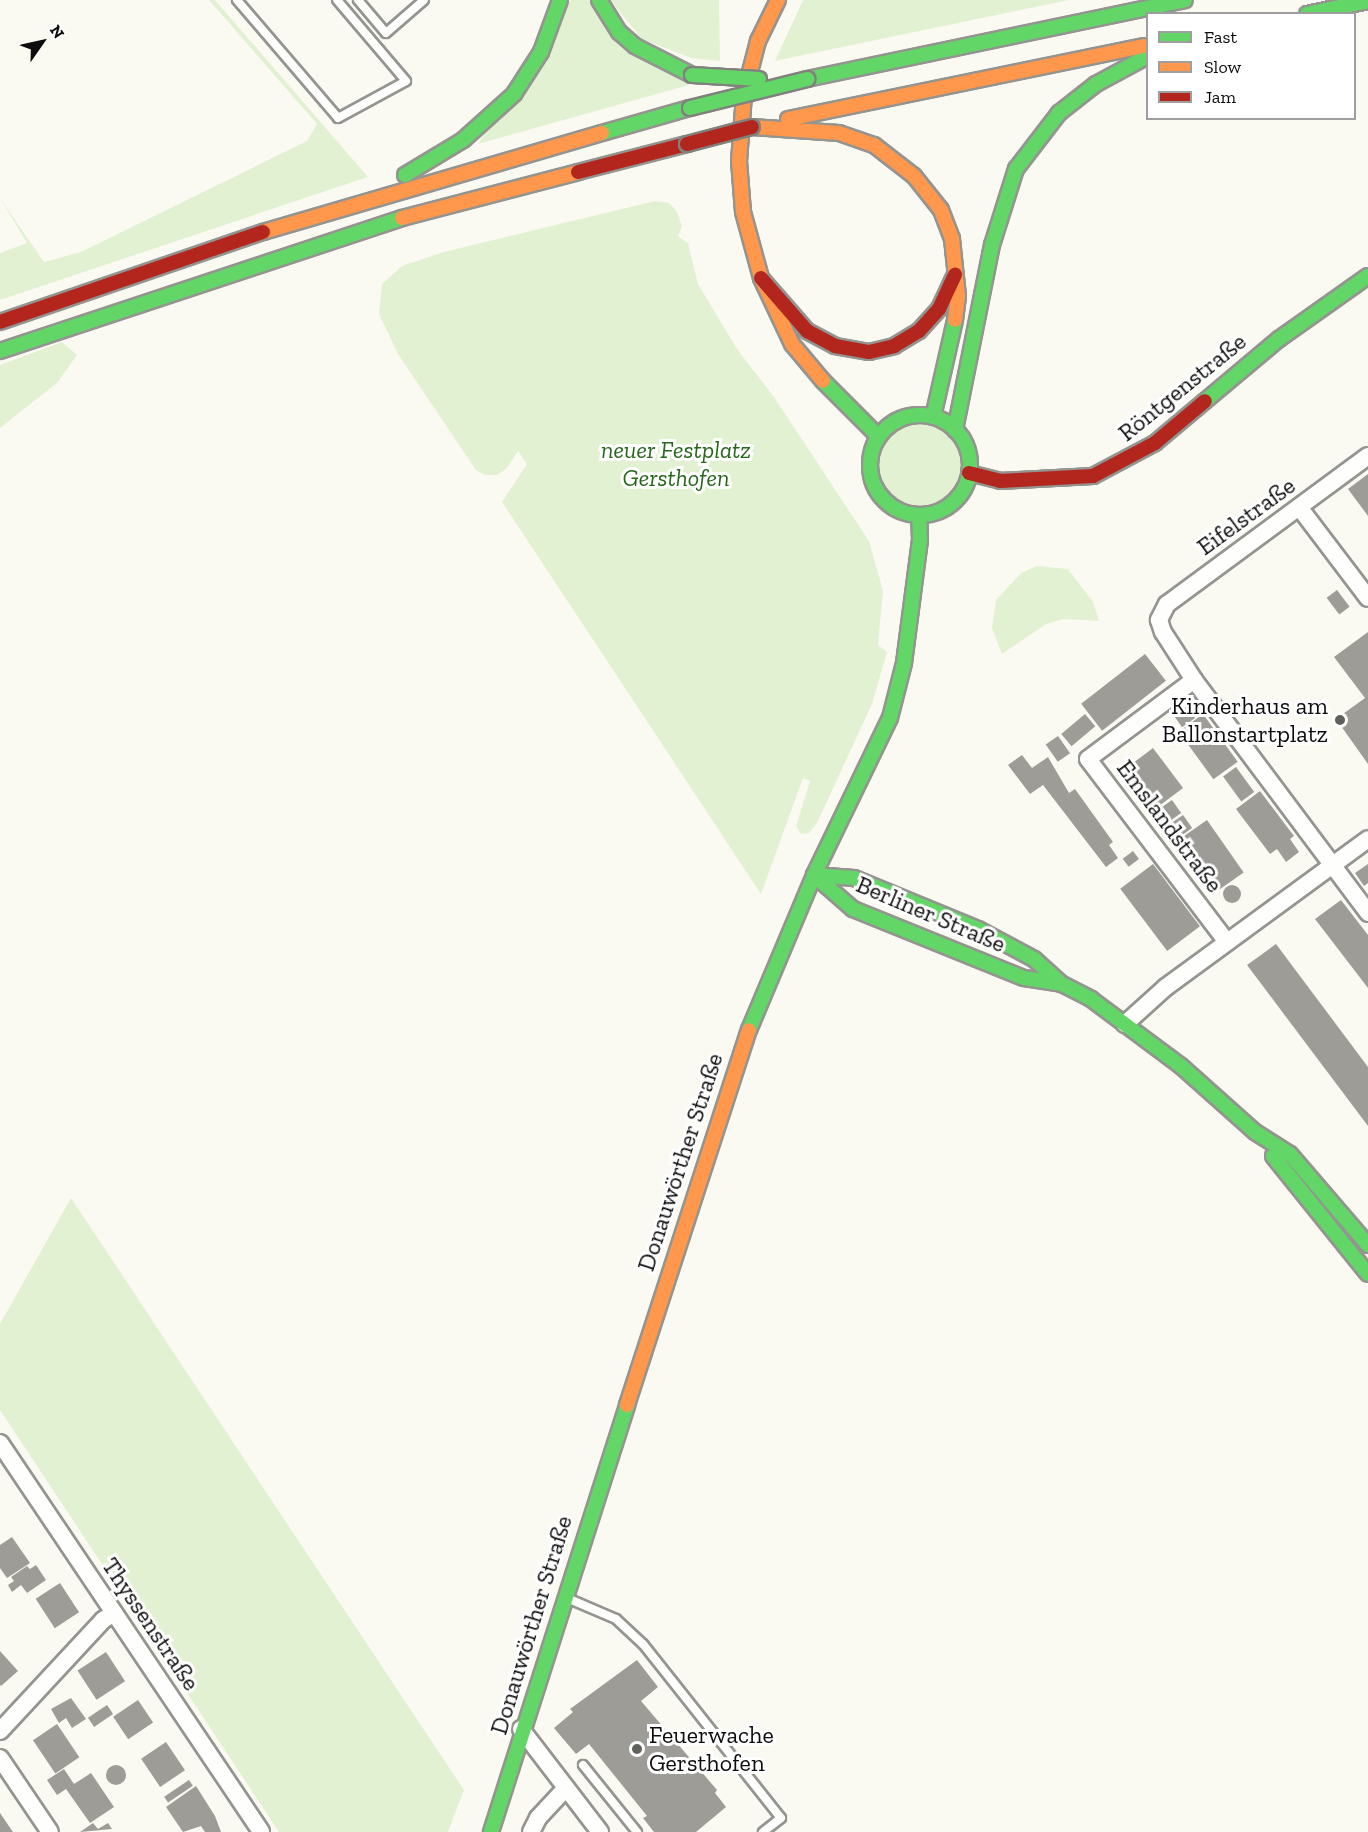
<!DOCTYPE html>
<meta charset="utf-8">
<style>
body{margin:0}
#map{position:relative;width:1368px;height:1832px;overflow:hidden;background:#fbfaf2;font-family:"Zilla Slab",serif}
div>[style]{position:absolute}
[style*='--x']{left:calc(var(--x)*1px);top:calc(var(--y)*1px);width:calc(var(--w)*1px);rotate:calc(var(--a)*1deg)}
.green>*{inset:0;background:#e2f1d2}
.round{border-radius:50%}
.building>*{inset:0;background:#9e9c97;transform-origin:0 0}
.roads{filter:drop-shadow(2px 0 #949490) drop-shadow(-2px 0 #949490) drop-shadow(0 2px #949490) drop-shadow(0 -2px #949490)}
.lane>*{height:8px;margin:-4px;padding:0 4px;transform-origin:4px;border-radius:4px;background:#fefefd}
.street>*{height:16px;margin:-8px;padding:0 8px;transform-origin:8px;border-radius:8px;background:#fefefd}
.fast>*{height:14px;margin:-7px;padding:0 7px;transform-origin:7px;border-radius:7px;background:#63d668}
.fast>.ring{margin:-7px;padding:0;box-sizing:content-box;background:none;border:14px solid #63d668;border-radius:50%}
.slow>*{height:14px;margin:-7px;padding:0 7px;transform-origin:7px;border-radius:7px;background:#ff974d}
.jam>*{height:14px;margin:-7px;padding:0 7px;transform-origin:7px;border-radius:7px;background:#b3261e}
.bridges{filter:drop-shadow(2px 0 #81817d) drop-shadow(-2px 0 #81817d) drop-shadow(0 2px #81817d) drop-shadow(0 -2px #81817d)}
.fast-bridge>*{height:14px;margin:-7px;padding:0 7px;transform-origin:7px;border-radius:7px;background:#63d668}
.jam-bridge>*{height:14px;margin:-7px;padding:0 7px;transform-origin:7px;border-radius:7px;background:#b3261e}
.dots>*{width:16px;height:16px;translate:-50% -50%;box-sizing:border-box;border:3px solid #fff;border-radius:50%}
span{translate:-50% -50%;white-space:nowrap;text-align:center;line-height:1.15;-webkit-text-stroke:6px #fff;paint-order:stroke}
.street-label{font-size:24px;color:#0d0d0d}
.park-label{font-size:24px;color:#27671c;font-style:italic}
.poi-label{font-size:24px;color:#0d0d0d}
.right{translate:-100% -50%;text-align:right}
.left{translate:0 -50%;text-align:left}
.legend{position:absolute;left:1146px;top:12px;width:210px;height:108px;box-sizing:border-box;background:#fff;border:2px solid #9e9e9e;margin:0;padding:8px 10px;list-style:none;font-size:18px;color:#0d0d0d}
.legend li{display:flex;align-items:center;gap:12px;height:30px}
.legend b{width:30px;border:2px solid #9e9e9e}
.north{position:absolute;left:12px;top:12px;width:60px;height:60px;-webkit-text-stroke:4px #fff;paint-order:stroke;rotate:56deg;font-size:16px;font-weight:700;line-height:24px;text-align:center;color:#0d0d0d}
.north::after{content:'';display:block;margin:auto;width:21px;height:27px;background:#0d0d0d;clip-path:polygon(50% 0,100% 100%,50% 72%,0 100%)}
</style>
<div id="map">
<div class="green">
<div style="clip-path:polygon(209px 0,215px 0,368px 177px,0 300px,0 253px,27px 243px,0 198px,44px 262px,81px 252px,307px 141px,317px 124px)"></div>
<div style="clip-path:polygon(570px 0,590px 0,689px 85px,478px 144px)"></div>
<div style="clip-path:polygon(610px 0,719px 0,720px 61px,691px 58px,642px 39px)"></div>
<div style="clip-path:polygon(803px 0,1069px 0,775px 61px)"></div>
<div style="clip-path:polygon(655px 201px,669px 203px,676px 210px,682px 226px,678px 236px,688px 243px,698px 284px,737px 349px,774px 397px,869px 541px,883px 591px,878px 645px,887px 652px,872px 704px,817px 823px,809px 833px,801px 834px,796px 826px,810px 781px,803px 778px,761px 894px,502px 502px,527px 464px,518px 451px,506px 469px,497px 475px,485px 475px,476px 470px,398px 354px,379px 314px,382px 284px,402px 266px,444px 252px)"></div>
<div style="clip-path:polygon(62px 342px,77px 355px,57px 383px,0 428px,0 365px)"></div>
<div class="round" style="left:879px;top:424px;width:82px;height:82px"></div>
<div style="clip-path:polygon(1037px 566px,1068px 569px,1093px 602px,1099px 621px,1064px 619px,1046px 624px,1002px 654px,992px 628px,996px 600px,1021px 573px)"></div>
<div style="clip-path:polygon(71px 1198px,464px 1790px,448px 1832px,279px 1832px,0 1410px,0 1324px)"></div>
</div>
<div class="building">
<div style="clip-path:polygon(1368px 474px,1368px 516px,1348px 489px)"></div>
<div style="left:1337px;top:590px;width:21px;height:13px;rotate:53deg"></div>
<div style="clip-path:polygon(1368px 632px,1368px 764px,1336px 719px,1365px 698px,1334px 657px)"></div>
<div style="left:1145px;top:654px;width:34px;height:81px;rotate:52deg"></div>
<div style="left:1186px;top:705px;width:16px;height:16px;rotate:55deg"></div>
<div style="left:1085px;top:714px;width:16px;height:31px;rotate:50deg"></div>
<div style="left:1203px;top:714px;width:59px;height:30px;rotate:54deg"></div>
<div style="left:1058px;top:736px;width:21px;height:15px;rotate:55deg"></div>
<div style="left:1153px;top:748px;width:50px;height:31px;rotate:53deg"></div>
<div style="clip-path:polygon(1022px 755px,1032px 768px,1048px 757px,1069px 793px,1075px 789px,1113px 842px,1109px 845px,1118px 858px,1106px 867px,1043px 785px,1030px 794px,1008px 765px)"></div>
<div style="left:1236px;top:767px;width:31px;height:16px;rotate:54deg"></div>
<div style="clip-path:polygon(1260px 791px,1294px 836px,1290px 839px,1299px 852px,1286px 862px,1277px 849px,1270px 854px,1236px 809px)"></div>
<div style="left:1172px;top:800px;width:16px;height:16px;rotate:55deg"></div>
<div style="left:1183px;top:815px;width:16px;height:15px;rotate:55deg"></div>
<div style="left:1207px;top:820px;width:64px;height:31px;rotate:55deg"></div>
<div style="left:1133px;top:851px;width:10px;height:13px;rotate:53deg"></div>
<div style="left:1153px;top:864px;width:78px;height:41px;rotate:53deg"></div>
<div style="clip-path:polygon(1368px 864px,1368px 883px,1364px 886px,1355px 873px)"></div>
<div class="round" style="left:1223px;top:885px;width:18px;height:18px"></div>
<div style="clip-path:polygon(1341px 900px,1368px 935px,1368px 988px,1315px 919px)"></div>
<div style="clip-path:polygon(1276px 944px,1368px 1067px,1368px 1126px,1247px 965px)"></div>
<div style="clip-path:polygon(12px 1537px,30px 1563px,7px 1578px,0 1568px,0 1545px)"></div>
<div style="clip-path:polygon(36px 1565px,46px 1580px,27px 1593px,21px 1585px,12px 1592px,8px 1585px,14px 1581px,11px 1577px,27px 1566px,30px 1569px)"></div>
<div style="left:60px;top:1583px;width:35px;height:29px;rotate:57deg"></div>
<div style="clip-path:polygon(0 1651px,18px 1671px,1px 1686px,0 1685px)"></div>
<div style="left:106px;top:1652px;width:35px;height:34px;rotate:57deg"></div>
<div style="clip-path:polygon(637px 1660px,658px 1687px,641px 1701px,717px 1790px,715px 1793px,726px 1807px,696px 1832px,654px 1832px,643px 1818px,647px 1816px,589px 1744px,576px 1754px,554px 1728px,573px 1712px,570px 1709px)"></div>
<div style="clip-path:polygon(71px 1698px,86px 1719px,72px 1728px,66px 1718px,59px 1723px,51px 1709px)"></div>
<div style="left:138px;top:1700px;width:27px;height:30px;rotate:56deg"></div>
<div style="left:107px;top:1705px;width:11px;height:23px;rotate:56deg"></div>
<div style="left:57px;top:1724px;width:40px;height:29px;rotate:56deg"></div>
<div style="left:166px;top:1742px;width:34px;height:30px;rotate:56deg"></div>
<div class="round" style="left:106px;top:1765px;width:20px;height:20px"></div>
<div style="clip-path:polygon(64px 1769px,74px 1784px,91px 1773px,114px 1807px,90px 1823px,66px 1789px,57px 1795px,47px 1780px)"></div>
<div style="left:189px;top:1780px;width:7px;height:30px;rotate:56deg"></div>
<div style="clip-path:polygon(196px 1786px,215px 1816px,221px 1832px,205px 1832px,201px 1826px,183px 1832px,166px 1807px)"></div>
<div style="clip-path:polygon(0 1813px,13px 1832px,0 1832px)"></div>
<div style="clip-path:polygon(93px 1823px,98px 1829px,108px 1823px,112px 1829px,80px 1832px)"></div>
</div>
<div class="roads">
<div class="lane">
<div style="--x:237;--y:0;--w:155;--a:49.4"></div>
<div style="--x:338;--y:118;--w:77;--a:-28.6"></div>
<div style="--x:406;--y:81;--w:106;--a:-130.4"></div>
<div style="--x:358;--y:0;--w:43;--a:49.7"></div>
<div style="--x:386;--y:33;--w:50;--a:-41"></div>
<div style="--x:567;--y:1598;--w:53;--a:23.2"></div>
<div style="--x:616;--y:1619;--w:37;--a:43"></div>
<div style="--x:643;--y:1644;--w:222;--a:51.6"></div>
<div style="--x:781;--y:1818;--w:23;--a:142"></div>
<div style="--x:583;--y:1765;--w:86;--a:51.1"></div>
</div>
<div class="street">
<div style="--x:1368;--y:456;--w:250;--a:143.6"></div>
<div style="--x:1167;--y:604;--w:18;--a:117"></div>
<div style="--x:1159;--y:620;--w:13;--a:72"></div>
<div style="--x:1163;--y:632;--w:57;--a:57.1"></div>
<div style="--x:1194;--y:680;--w:291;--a:53.2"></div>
<div style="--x:1299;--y:507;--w:114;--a:52.8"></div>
<div style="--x:1194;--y:680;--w:132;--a:143.3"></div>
<div style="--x:1088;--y:759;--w:230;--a:52.8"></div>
<div style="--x:1125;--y:1024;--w:55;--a:-42.1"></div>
<div style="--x:1166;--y:987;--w:250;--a:-36.2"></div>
<div style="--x:0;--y:1443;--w:468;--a:56.1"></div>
<div style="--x:521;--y:1729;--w:130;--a:52.5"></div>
<div style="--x:0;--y:1731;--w:151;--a:-47.1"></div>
<div style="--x:103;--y:1620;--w:13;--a:-32"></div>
<div style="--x:0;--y:1758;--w:89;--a:56"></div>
<div style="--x:531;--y:1832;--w:16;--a:-63"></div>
<div style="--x:538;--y:1818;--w:41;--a:-47"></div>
</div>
<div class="fast">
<div style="--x:599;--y:0;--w:38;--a:58"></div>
<div style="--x:619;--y:32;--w:21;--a:41"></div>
<div style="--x:635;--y:46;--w:64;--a:27"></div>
<div style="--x:1307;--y:14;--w:62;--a:-12"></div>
<div style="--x:807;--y:79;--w:386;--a:-11.8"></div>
<div style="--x:602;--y:133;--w:91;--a:-15.9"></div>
<div style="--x:405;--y:175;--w:68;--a:-31.1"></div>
<div style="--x:463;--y:140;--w:69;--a:-42"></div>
<div style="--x:514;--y:94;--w:50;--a:-57.3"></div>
<div style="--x:541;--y:52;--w:55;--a:-69.9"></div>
<div style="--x:0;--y:351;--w:423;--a:-18.3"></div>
<div style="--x:823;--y:381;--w:79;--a:45"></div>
<div style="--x:1205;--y:401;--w:97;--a:-40"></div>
<div style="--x:1279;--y:339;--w:109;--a:-35.3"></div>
<div class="ring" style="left:870px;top:415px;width:86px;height:86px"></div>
<div style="--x:933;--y:417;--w:99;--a:-77.2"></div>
<div style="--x:955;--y:430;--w:189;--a:-78.7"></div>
<div style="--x:992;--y:245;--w:80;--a:-72.5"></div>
<div style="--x:1016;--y:169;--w:71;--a:-52.5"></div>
<div style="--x:1059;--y:113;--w:47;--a:-38.1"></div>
<div style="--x:1096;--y:84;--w:59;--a:-28.3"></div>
<div style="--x:814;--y:875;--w:40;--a:4.3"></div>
<div style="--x:854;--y:878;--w:134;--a:22.4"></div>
<div style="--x:978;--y:929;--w:64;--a:28.2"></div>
<div style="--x:1034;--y:959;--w:38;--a:42"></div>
<div style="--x:1062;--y:984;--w:33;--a:27"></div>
<div style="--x:1091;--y:999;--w:112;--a:36.7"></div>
<div style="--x:1181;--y:1066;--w:99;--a:41.7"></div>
<div style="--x:1255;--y:1132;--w:41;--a:32.2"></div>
<div style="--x:1290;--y:1154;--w:120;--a:49.4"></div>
<div style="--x:814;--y:875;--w:52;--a:41.1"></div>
<div style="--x:853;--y:909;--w:184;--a:22"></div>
<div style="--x:1024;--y:978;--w:38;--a:9"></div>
<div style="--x:749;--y:1030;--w:168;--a:-67.2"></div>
<div style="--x:814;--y:875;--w:174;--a:-64.2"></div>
<div style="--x:890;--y:718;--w:57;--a:-75.7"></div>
<div style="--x:904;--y:663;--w:124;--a:-82.6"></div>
<div style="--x:920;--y:540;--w:25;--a:-92"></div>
<div style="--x:1273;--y:1156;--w:151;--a:51.2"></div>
<div style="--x:491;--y:1832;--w:448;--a:-72.3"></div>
</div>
<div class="slow">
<div style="--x:778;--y:0;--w:46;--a:116"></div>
<div style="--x:758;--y:41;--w:56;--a:104.5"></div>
<div style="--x:744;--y:95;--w:66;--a:94.3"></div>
<div style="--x:739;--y:161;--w:51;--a:85.5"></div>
<div style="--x:743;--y:212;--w:68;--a:74.7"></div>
<div style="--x:761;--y:278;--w:73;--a:64.8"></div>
<div style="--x:792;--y:344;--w:48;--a:50"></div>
<div style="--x:788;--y:119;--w:363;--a:-11.6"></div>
<div style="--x:752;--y:127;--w:87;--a:3.9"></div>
<div style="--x:839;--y:133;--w:37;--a:19"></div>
<div style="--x:874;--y:145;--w:51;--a:37.8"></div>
<div style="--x:914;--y:176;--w:43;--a:51.5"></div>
<div style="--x:941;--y:210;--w:31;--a:69"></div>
<div style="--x:952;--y:239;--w:57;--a:84"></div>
<div style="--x:958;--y:296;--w:24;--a:97"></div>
<div style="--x:402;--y:218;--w:182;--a:-14.6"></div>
<div style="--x:263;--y:232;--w:353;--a:-16.3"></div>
<div style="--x:627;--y:1405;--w:394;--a:-72"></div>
</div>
<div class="jam">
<div style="--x:578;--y:172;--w:113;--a:-14.4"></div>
<div style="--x:761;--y:278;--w:70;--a:49"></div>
<div style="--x:807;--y:331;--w:32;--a:28"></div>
<div style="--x:835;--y:346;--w:35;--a:10"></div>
<div style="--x:869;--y:352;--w:26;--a:-13"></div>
<div style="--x:894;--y:346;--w:29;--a:-31"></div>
<div style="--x:919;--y:331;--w:30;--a:-48"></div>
<div style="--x:939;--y:309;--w:38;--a:-65"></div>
<div style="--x:0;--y:322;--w:278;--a:-18.9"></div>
<div style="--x:969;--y:473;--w:32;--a:14"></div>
<div style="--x:1000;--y:481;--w:93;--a:-3.1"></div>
<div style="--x:1093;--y:476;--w:70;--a:-28"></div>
<div style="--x:1155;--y:443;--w:65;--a:-40"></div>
</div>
</div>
<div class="bridges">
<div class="fast-bridge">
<div style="--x:692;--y:75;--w:67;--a:3.4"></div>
<div style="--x:690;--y:108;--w:121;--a:-13.9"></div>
</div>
<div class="jam-bridge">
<div style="--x:687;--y:144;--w:67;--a:-14.7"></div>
</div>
</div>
<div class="dots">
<div style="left:1340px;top:720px;background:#60605d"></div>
<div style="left:637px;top:1749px;background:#60605d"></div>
</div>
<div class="street-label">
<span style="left:1182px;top:387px;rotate:-39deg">Röntgenstraße</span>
<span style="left:1246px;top:516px;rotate:-36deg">Eifelstraße</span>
<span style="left:1170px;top:826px;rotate:53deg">Emslandstraße</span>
<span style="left:931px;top:914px;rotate:23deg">Berliner Straße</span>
<span style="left:680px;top:1162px;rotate:-72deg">Donauwörther Straße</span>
<span style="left:151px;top:1624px;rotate:56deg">Thyssenstraße</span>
<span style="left:531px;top:1625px;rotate:-73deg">Donauwörther Straße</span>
</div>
<div class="park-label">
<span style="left:676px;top:464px">neuer Festplatz<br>Gersthofen</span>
</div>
<div class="poi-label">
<span class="right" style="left:1328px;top:720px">Kinderhaus am<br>Ballonstartplatz</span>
<span class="left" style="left:649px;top:1749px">Feuerwache<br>Gersthofen</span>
</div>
<ul class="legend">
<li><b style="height:8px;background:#63d668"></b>Fast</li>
<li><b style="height:8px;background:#ff974d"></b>Slow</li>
<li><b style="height:8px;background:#b3261e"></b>Jam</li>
</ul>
<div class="north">N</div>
</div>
